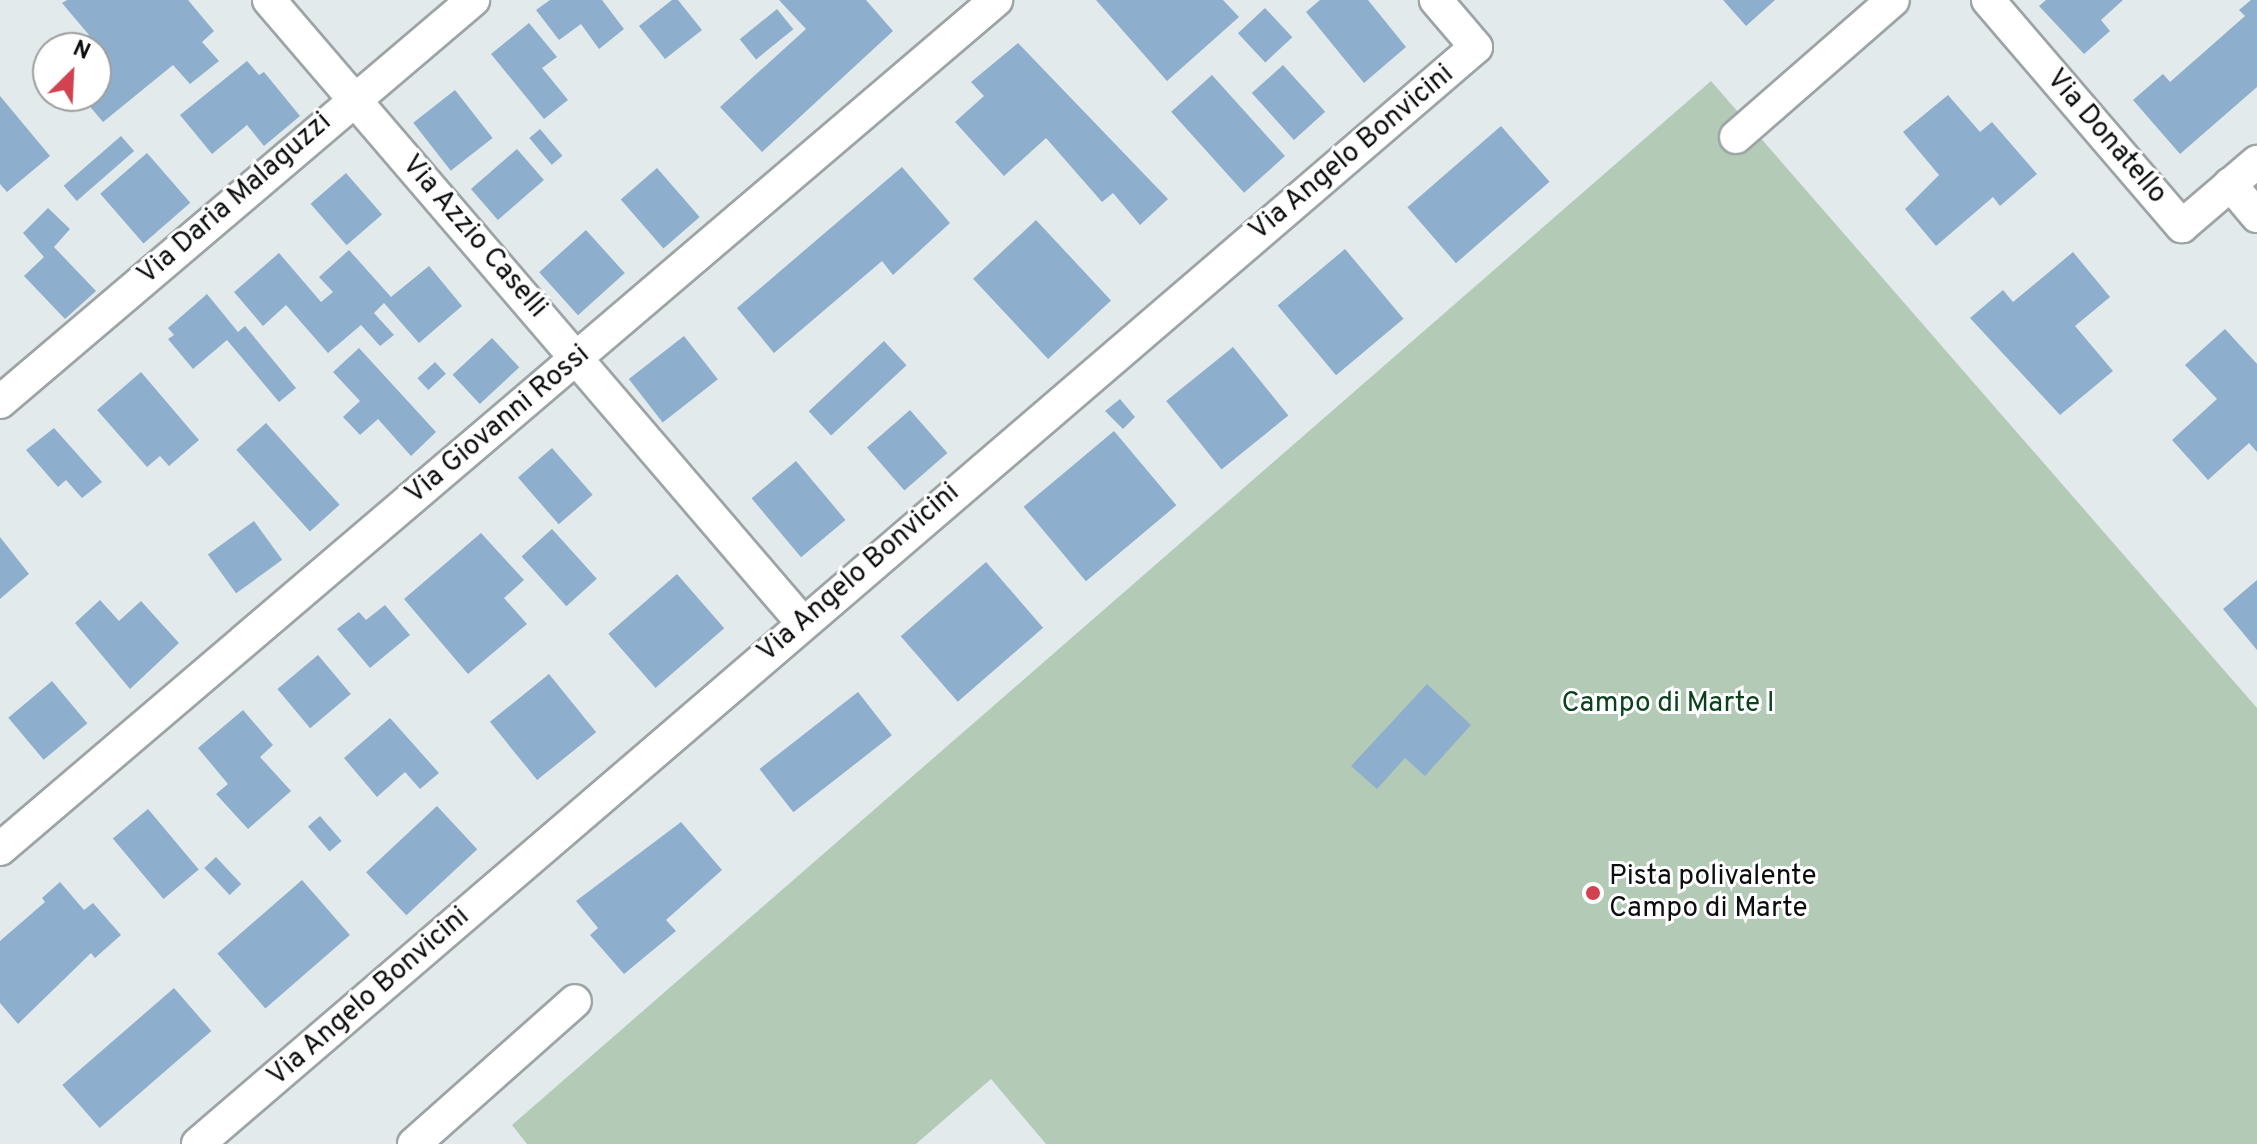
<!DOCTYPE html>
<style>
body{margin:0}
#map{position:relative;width:2257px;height:1144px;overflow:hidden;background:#e3eaec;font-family:Overpass,sans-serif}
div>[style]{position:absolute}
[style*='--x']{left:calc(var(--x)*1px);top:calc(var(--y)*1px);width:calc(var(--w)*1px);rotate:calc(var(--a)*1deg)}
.green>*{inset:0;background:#b3cbb6}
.building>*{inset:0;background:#8eaecd;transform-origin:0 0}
.roads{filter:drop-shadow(2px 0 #9da4a5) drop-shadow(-2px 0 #9da4a5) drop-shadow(0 2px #9da4a5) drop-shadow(0 -2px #9da4a5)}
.minor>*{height:32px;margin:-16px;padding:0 16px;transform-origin:16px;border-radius:16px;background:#fff}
.dots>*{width:22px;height:22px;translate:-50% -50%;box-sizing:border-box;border:4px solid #fff;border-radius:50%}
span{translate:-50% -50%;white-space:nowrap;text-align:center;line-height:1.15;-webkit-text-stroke:6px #fff;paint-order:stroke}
.street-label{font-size:28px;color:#0b0d0e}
.park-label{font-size:28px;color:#0a421b}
.poi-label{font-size:28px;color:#0b0d0e}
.left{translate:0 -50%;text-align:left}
.north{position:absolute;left:32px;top:32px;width:80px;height:80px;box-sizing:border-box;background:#fff;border:2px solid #9d9e9f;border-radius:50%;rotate:24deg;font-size:22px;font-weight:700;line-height:32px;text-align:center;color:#0b0d0e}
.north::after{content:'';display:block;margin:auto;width:28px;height:36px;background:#d24251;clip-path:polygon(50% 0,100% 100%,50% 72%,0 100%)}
</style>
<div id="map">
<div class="green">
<div style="clip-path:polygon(1711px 81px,2257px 708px,2257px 1144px,1046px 1144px,991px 1079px,916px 1144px,527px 1144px,512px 1125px)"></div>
</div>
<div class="building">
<div style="clip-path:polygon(67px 0,188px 0,214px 31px,202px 42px,219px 61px,190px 84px,173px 65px,103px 122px,81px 96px,96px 96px,96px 48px,74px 48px,89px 35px,62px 3px)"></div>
<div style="clip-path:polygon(550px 0,602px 0,624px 29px,599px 49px,581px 24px,559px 40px,536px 10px)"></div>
<div style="clip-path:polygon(672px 0,678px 0,702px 30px,665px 59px,639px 26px)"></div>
<div style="clip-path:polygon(779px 0,866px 0,893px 31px,762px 152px,720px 107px,806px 29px)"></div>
<div style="clip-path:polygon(1096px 0,1223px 0,1239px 17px,1167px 81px)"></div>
<div style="clip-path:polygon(1320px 0,1368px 0,1406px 47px,1364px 83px,1306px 12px)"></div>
<div style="clip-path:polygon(1723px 0,1775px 0,1746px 26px)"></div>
<div style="clip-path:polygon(2046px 0,2123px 0,2101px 20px,2110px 31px,2084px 54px,2039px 6px)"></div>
<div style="clip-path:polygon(2251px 0,2257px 0,2257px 87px,2180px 154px,2133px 100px,2163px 74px,2170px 82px,2245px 16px,2239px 10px)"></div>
<div style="left:1265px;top:8px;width:40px;height:37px;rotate:47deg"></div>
<div style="left:777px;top:9px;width:26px;height:48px;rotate:51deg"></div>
<div style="clip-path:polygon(529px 23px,557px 57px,542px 68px,568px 100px,544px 119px,491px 54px)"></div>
<div style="clip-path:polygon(1018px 43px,1168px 199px,1140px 225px,1113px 193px,1102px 202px,1046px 138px,1004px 176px,955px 122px,984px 96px,971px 82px)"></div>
<div style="clip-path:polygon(247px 61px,259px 75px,264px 72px,300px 116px,264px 146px,247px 125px,212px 154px,180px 115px)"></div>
<div style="left:1283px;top:65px;width:63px;height:42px;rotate:48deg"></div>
<div style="left:1212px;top:75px;width:109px;height:55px;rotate:48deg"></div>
<div style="left:455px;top:90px;width:61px;height:53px;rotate:52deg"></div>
<div style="clip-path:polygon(1948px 95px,1980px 132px,1992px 122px,2037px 174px,2000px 206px,1993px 197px,1936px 246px,1905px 209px,1939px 175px,1903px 132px)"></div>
<div style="clip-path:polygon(0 96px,50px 156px,7px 192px,0 184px)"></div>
<div style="left:1501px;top:126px;width:74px;height:124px;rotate:49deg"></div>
<div style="left:540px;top:129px;width:35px;height:14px;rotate:50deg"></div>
<div style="left:121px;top:136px;width:20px;height:76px;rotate:49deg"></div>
<div style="left:517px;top:149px;width:41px;height:61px;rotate:49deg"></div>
<div style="left:147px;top:153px;width:66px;height:62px;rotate:49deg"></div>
<div style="clip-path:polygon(902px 167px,950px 223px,893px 275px,882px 261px,774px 353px,737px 308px)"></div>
<div style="left:657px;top:168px;width:65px;height:48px;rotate:49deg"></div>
<div style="left:346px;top:173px;width:55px;height:47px;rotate:49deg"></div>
<div style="clip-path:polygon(48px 208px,70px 229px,54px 247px,96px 291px,65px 319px,24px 276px,44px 257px,23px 233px)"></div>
<div style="left:1036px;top:220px;width:110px;height:86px;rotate:47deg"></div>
<div style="left:586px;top:230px;width:58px;height:63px;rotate:48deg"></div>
<div style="left:1345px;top:249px;width:91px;height:88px;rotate:50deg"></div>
<div style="clip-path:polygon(349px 250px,391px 297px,429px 266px,462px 306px,419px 343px,384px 303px,374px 313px,394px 335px,380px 346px,361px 325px,328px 353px,286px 305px,263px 326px,234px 292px,279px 253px,321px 302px,333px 292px,319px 277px)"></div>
<div style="clip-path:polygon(2073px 252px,2110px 297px,2075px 326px,2113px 371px,2060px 415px,1970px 318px,2003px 290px,2013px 302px)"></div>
<div style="clip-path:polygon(207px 294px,238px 332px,245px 326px,296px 388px,279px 402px,227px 340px,193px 369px,168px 339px,174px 335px,168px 328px)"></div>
<div style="clip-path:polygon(2225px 329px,2257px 364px,2257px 452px,2249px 443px,2208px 480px,2172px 440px,2217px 399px,2185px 365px)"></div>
<div style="left:684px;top:336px;width:55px;height:70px;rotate:52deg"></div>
<div style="left:492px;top:338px;width:40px;height:54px;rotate:47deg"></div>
<div style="left:884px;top:341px;width:33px;height:103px;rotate:47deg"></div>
<div style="left:1233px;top:347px;width:88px;height:86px;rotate:51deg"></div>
<div style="clip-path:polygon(359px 348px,436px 432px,411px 456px,378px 419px,360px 435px,343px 417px,360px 401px,333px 372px)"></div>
<div style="left:435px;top:362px;width:16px;height:24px;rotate:47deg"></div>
<div style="clip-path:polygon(141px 372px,199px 440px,169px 466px,160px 456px,147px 467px,97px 410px)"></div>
<div style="clip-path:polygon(1120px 399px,1135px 417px,1123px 429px,1105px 411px)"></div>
<div style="left:910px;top:410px;width:57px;height:57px;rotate:49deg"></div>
<div style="left:266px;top:423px;width:110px;height:40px;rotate:48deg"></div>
<div style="clip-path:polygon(54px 428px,102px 482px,82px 498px,66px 480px,58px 487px,26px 450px)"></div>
<div style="left:1114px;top:431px;width:97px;height:118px;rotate:50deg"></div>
<div style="left:552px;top:448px;width:62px;height:45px;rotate:49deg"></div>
<div style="left:796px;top:461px;width:77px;height:58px;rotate:50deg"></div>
<div style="left:254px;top:521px;width:48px;height:57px;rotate:54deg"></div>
<div style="left:552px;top:529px;width:67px;height:41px;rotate:48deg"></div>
<div style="clip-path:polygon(481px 533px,524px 580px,504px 598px,527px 624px,468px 674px,404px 599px)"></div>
<div style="clip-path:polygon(0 537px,29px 574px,0 599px)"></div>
<div style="left:986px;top:562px;width:87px;height:113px;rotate:49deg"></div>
<div style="left:677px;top:574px;width:72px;height:91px;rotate:49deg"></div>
<div style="clip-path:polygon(2257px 580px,2257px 650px,2223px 609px)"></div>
<div style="clip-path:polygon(100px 600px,119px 621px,141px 601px,179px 643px,130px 689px,75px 623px)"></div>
<div style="clip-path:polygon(385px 605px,410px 635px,370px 668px,337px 629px,359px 612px,366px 620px)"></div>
<div style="left:318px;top:655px;width:51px;height:53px;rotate:50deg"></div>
<div style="left:549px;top:674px;width:75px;height:76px;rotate:51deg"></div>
<div style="left:52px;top:681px;width:55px;height:57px;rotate:50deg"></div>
<div style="clip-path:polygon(1427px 684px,1471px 725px,1425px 776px,1405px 758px,1377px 789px,1351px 766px)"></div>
<div style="left:858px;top:692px;width:55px;height:125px;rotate:52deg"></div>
<div style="clip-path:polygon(243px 710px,273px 745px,260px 757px,291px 791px,248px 829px,216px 794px,228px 784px,198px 748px)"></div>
<div style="clip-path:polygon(390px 718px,439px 773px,420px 789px,405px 772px,377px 797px,344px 758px)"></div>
<div style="left:437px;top:806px;width:59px;height:97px;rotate:47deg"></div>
<div style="left:148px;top:809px;width:79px;height:46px;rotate:50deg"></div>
<div style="left:320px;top:816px;width:33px;height:16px;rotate:49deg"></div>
<div style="clip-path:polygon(681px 822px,722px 870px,666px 920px,676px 931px,624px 974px,590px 935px,598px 928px,576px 901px)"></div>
<div style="left:216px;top:857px;width:37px;height:16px;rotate:47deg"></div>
<div style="left:302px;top:880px;width:73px;height:112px;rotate:49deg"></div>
<div style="clip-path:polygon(60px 882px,84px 910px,93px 903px,121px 935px,95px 958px,91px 953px,18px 1024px,0 1003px,0 941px,45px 902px,42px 898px)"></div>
<div style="left:174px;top:988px;width:57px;height:148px;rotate:49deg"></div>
</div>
<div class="roads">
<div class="minor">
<div style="--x:269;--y:0;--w:819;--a:49.41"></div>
<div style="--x:1988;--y:0;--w:298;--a:49.4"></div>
<div style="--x:2182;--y:226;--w:99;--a:-40.5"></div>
<div style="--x:1736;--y:137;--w:208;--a:-41.1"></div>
<div style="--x:2230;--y:184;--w:42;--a:49.8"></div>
<div style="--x:0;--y:402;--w:621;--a:-40.36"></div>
<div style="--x:0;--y:849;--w:1309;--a:-40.44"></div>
<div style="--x:198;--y:1144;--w:1684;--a:-40.64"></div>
<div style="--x:1476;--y:47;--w:62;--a:-130.4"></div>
<div style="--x:414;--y:1144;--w:215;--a:-41.6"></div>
</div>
</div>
<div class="dots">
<div style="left:1593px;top:893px;background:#d24251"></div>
</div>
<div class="street-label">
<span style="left:2106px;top:137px;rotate:49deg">Via Donatello</span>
<span style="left:1352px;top:153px;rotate:-40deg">Via Angelo Bonvicini</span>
<span style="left:235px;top:199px;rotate:-41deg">Via Daria Malaguzzi</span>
<span style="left:474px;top:237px;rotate:49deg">Via Azzio Caselli</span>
<span style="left:498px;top:425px;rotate:-40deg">Via Giovanni Rossi</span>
<span style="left:859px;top:573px;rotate:-41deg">Via Angelo Bonvicini</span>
<span style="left:369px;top:997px;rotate:-41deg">Via Angelo Bonvicini</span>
</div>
<div class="park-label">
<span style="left:1668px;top:704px">Campo di Marte I</span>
</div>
<div class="poi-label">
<span class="left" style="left:1609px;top:893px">Pista polivalente<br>Campo di Marte</span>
</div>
<div class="north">N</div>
</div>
